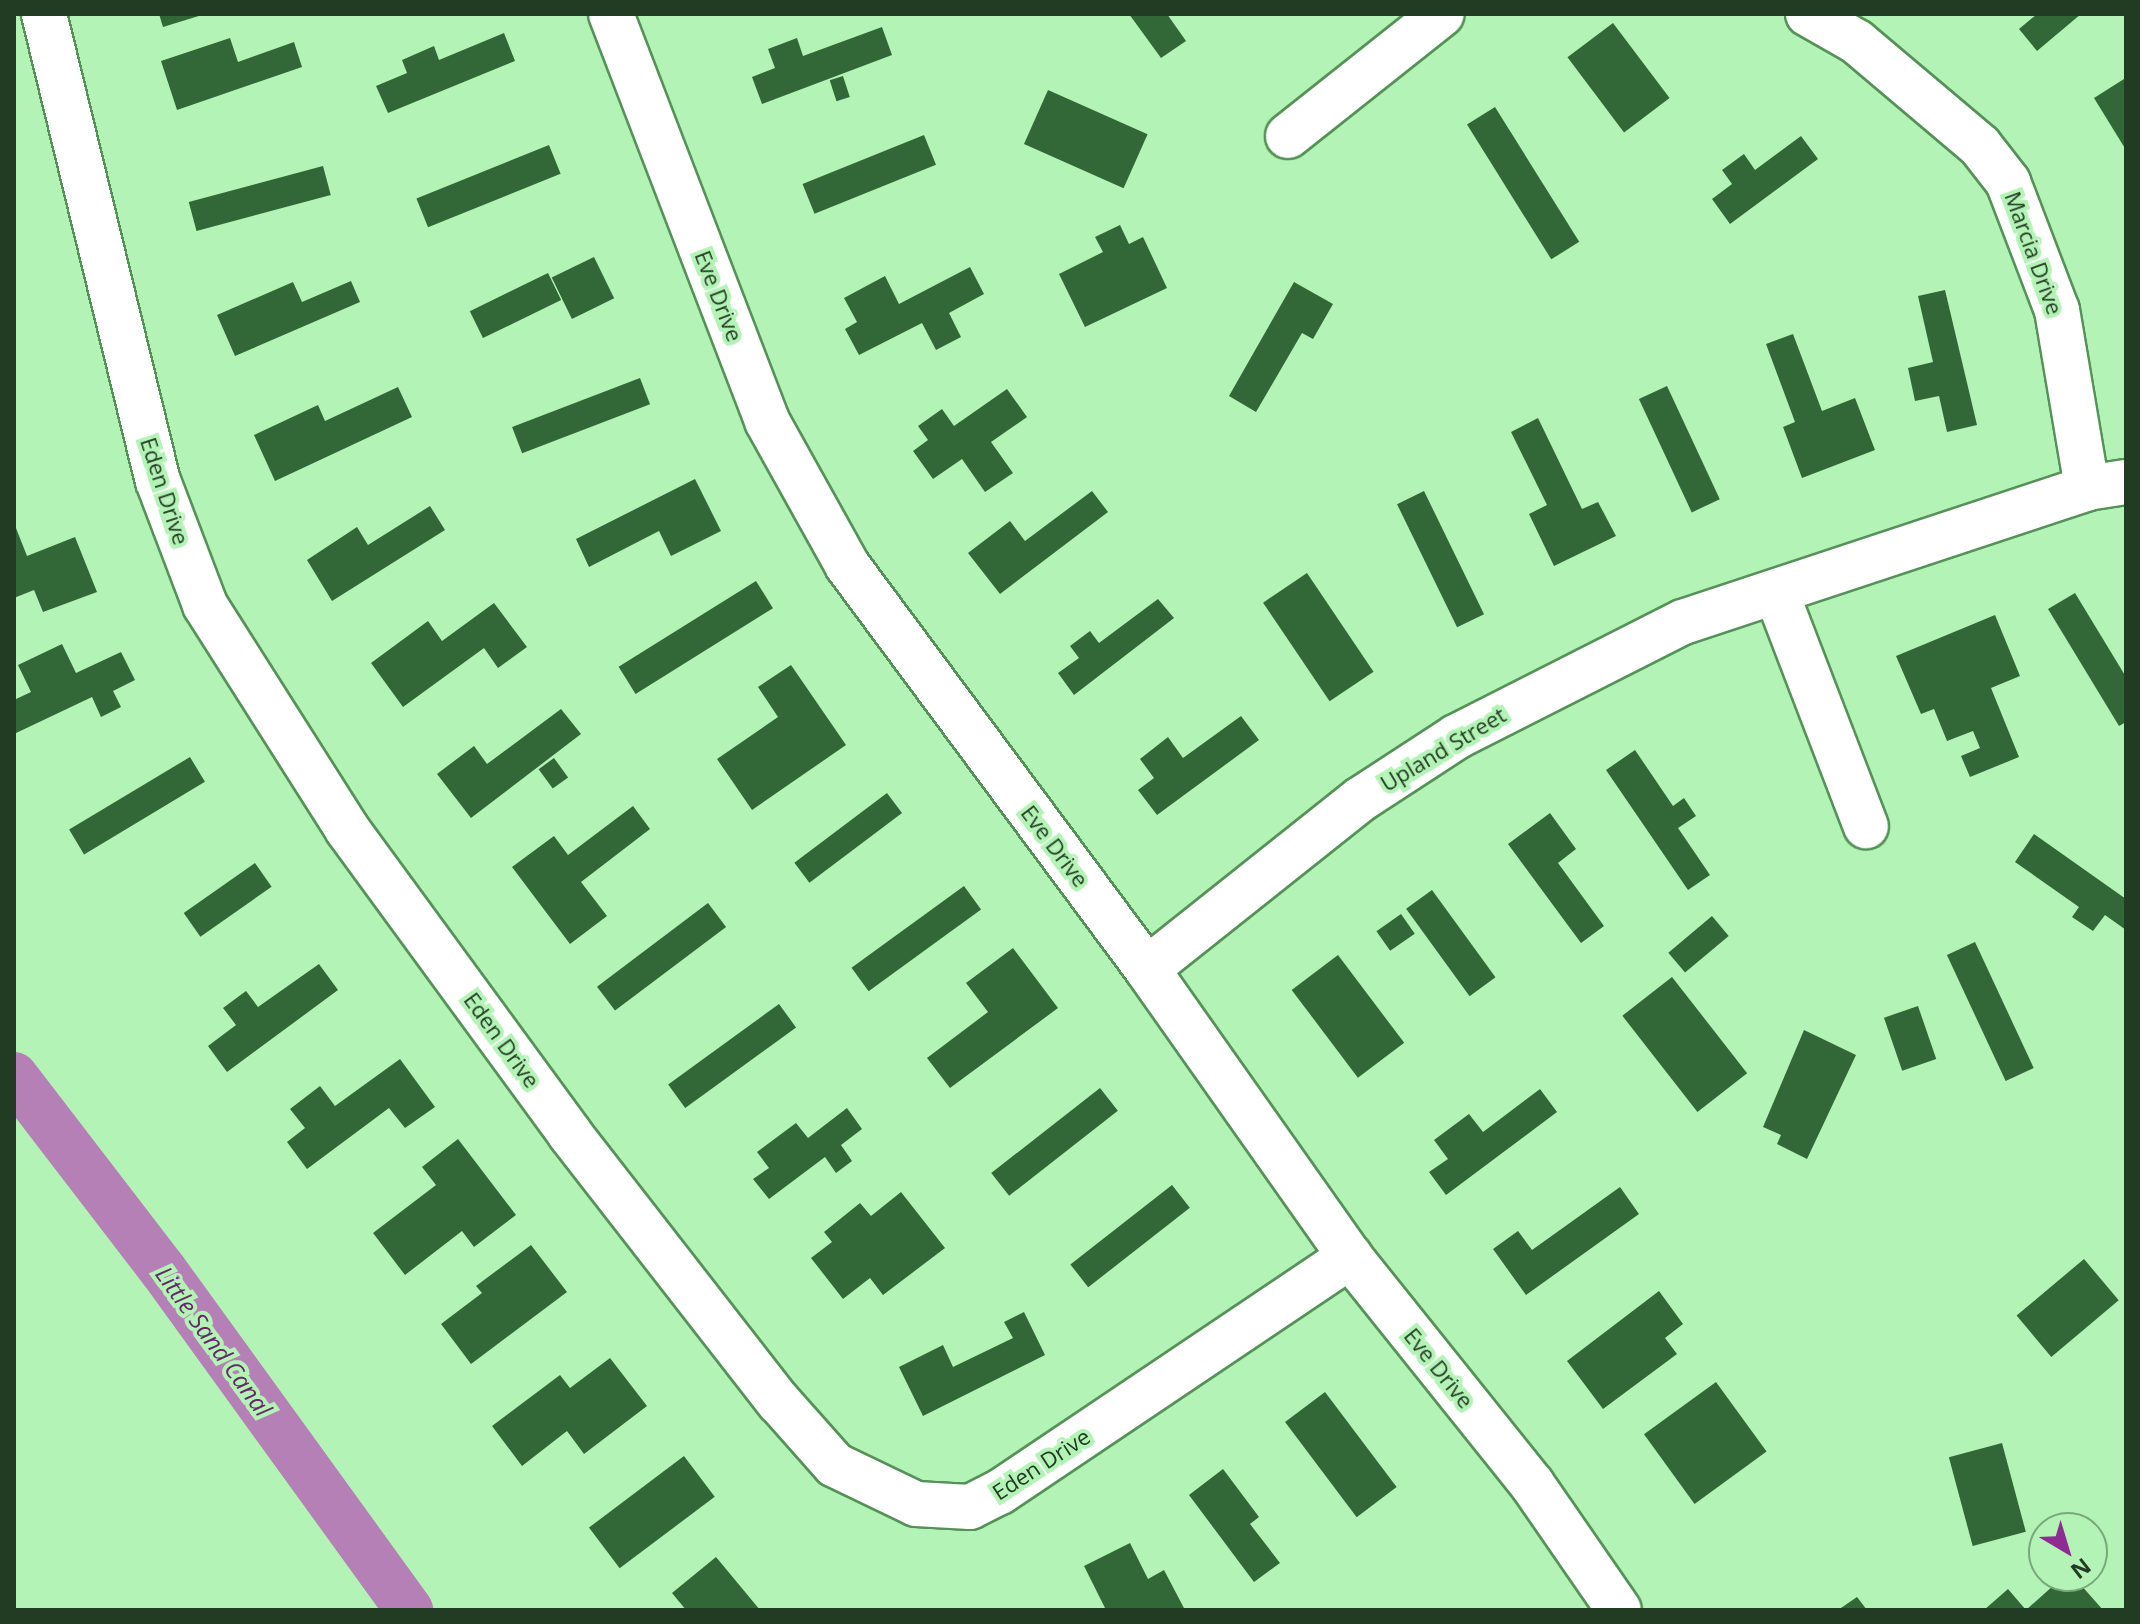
<!DOCTYPE html>
<style>
body{margin:0}
#map{position:relative;width:2140px;height:1624px;overflow:hidden;background:#b3f3b5;font-family:"Open Sans",sans-serif}
div>[style]{position:absolute}
[style*='--x']{left:calc(var(--x)*1px);top:calc(var(--y)*1px);width:calc(var(--w)*1px);rotate:calc(var(--a)*1deg)}
.canal>*{height:48px;margin:-24px;padding:0 24px;transform-origin:24px;border-radius:24px;background:#b480b5}
.building>*{inset:0;background:#326837;transform-origin:0 0}
.roads{filter:drop-shadow(2px 0 #559158) drop-shadow(-2px 0 #559158) drop-shadow(0 2px #559158) drop-shadow(0 -2px #559158)}
.minor>*{height:44px;margin:-22px;padding:0 22px;transform-origin:22px;border-radius:22px;background:#fff}
span{translate:-50% -50%;white-space:nowrap;text-align:center;line-height:1.15;-webkit-text-stroke:8px #b3f3b5;paint-order:stroke}
.street-label{font-size:22px;color:#223b23}
.water-label{font-size:24px;color:#66286a;font-style:italic}
.frame{position:absolute;inset:0;border:16px solid #223b23;pointer-events:none}
.north{position:absolute;left:2028px;top:1512px;width:80px;height:80px;box-sizing:border-box;background:#b3f3b5;border:2px solid #79a97b;border-radius:50%;rotate:142deg;font-size:22px;font-weight:700;line-height:32px;text-align:center;color:#223b23}
.north::after{content:'';display:block;margin:auto;width:28px;height:36px;background:#8e2c94;clip-path:polygon(50% 0,100% 100%,50% 72%,0 100%)}
</style>
<div id="map">
<div class="canal">
<div style="--x:14;--y:1076;--w:245;--a:52.5"></div>
<div style="--x:163;--y:1270;--w:420;--a:54.1"></div>
</div>
<div class="building">
<div style="clip-path:polygon(159px 14px,202px 14px,202px 15px,163px 27px)"></div>
<div style="clip-path:polygon(1129px 14px,1167px 14px,1186px 41px,1161px 58px)"></div>
<div style="clip-path:polygon(2037px 14px,2081px 14px,2037px 51px,2019px 29px)"></div>
<div style="left:1613px;top:23px;width:94px;height:57px;rotate:53deg"></div>
<div style="clip-path:polygon(882px 27px,892px 55px,762px 104px,752px 77px,775px 68px,768px 49px,797px 38px,803px 56px)"></div>
<div style="clip-path:polygon(504px 33px,515px 61px,388px 113px,376px 86px,407px 73px,402px 60px,434px 46px,439px 60px)"></div>
<div style="clip-path:polygon(230px 38px,238px 62px,294px 42px,302px 67px,177px 110px,161px 61px)"></div>
<div style="left:843px;top:76px;width:22px;height:14px;rotate:72deg"></div>
<div style="clip-path:polygon(2124px 79px,2126px 82px,2126px 150px,2094px 98px)"></div>
<div style="left:1048px;top:90px;width:109px;height:59px;rotate:24deg"></div>
<div style="left:1495px;top:107px;width:159px;height:33px;rotate:58deg"></div>
<div style="left:924px;top:135px;width:32px;height:131px;rotate:68deg"></div>
<div style="clip-path:polygon(1801px 136px,1818px 159px,1730px 224px,1712px 199px,1732px 184px,1722px 170px,1744px 154px,1755px 170px)"></div>
<div style="left:549px;top:145px;width:31px;height:143px;rotate:68deg"></div>
<div style="left:323px;top:166px;width:30px;height:139px;rotate:75deg"></div>
<div style="clip-path:polygon(1120px 225px,1129px 244px,1143px 237px,1167px 288px,1085px 327px,1059px 274px,1103px 252px,1095px 237px)"></div>
<div style="left:594px;top:257px;width:46px;height:47px;rotate:64deg"></div>
<div style="clip-path:polygon(970px 267px,984px 294px,949px 313px,961px 337px,936px 350px,922px 323px,859px 355px,845px 329px,857px 322px,844px 298px,885px 276px,899px 304px)"></div>
<div style="left:548px;top:273px;width:30px;height:87px;rotate:64deg"></div>
<div style="clip-path:polygon(351px 281px,360px 302px,235px 356px,217px 315px,293px 282px,302px 302px)"></div>
<div style="clip-path:polygon(1294px 282px,1333px 304px,1313px 339px,1302px 333px,1256px 412px,1229px 396px)"></div>
<div style="clip-path:polygon(1945px 290px,1977px 425px,1947px 432px,1939px 396px,1915px 401px,1908px 368px,1933px 362px,1918px 296px)"></div>
<div style="clip-path:polygon(1793px 334px,1822px 411px,1855px 398px,1875px 450px,1802px 478px,1783px 427px,1795px 422px,1766px 344px)"></div>
<div style="left:640px;top:378px;width:28px;height:137px;rotate:69deg"></div>
<div style="left:1667px;top:386px;width:125px;height:31px;rotate:65deg"></div>
<div style="clip-path:polygon(398px 387px,412px 417px,275px 481px,254px 435px,318px 405px,325px 421px)"></div>
<div style="clip-path:polygon(1007px 389px,1027px 417px,991px 442px,1013px 473px,985px 492px,962px 459px,933px 479px,913px 451px,928px 440px,918px 426px,942px 409px,954px 426px)"></div>
<div style="clip-path:polygon(1538px 418px,1582px 509px,1598px 502px,1616px 536px,1554px 566px,1529px 514px,1547px 505px,1511px 432px)"></div>
<div style="clip-path:polygon(695px 479px,721px 531px,671px 556px,659px 531px,589px 567px,576px 539px)"></div>
<div style="clip-path:polygon(1092px 491px,1108px 512px,1000px 594px,968px 553px,1010px 521px,1025px 541px)"></div>
<div style="left:1424px;top:491px;width:137px;height:30px;rotate:64deg"></div>
<div style="clip-path:polygon(430px 506px,445px 530px,332px 601px,307px 560px,357px 527px,368px 545px)"></div>
<div style="clip-path:polygon(14px 523px,27px 556px,75px 537px,97px 592px,43px 612px,34px 590px,14px 598px)"></div>
<div style="left:1307px;top:573px;width:119px;height:53px;rotate:56deg"></div>
<div style="left:756px;top:581px;width:32px;height:162px;rotate:58deg"></div>
<div style="clip-path:polygon(2075px 593px,2126px 677px,2126px 722px,2119px 726px,2048px 609px)"></div>
<div style="clip-path:polygon(1158px 599px,1174px 618px,1074px 695px,1058px 673px,1079px 658px,1070px 646px,1090px 631px,1099px 643px)"></div>
<div style="clip-path:polygon(494px 603px,527px 647px,498px 668px,484px 648px,403px 707px,371px 663px,428px 621px,442px 641px)"></div>
<div style="clip-path:polygon(1995px 615px,2020px 676px,1991px 688px,2019px 757px,1970px 777px,1961px 756px,1980px 748px,1973px 731px,1947px 741px,1934px 709px,1921px 714px,1896px 656px)"></div>
<div style="clip-path:polygon(62px 644px,76px 673px,121px 652px,135px 680px,113px 691px,121px 707px,101px 717px,92px 697px,14px 734px,14px 700px,31px 692px,18px 665px)"></div>
<div style="clip-path:polygon(791px 665px,846px 745px,752px 810px,717px 759px,778px 717px,758px 687px)"></div>
<div style="clip-path:polygon(561px 709px,581px 734px,471px 818px,437px 774px,474px 746px,487px 764px)"></div>
<div style="clip-path:polygon(1241px 716px,1259px 740px,1157px 815px,1138px 790px,1154px 778px,1140px 759px,1168px 737px,1183px 758px)"></div>
<div style="clip-path:polygon(1635px 750px,1673px 806px,1684px 798px,1696px 816px,1678px 828px,1710px 875px,1688px 890px,1606px 770px)"></div>
<div style="left:190px;top:757px;width:29px;height:141px;rotate:59deg"></div>
<div style="left:554px;top:758px;width:24px;height:19px;rotate:54deg"></div>
<div style="left:887px;top:793px;width:25px;height:116px;rotate:53deg"></div>
<div style="clip-path:polygon(633px 806px,650px 829px,581px 882px,607px 916px,570px 944px,512px 867px,554px 836px,568px 855px)"></div>
<div style="clip-path:polygon(1550px 813px,1576px 849px,1558px 863px,1604px 926px,1581px 943px,1508px 844px)"></div>
<div style="clip-path:polygon(2034px 834px,2126px 899px,2126px 930px,2105px 915px,2093px 931px,2072px 917px,2079px 907px,2015px 862px)"></div>
<div style="left:255px;top:863px;width:29px;height:87px;rotate:55deg"></div>
<div style="left:964px;top:886px;width:29px;height:139px;rotate:54deg"></div>
<div style="left:1432px;top:890px;width:108px;height:32px;rotate:54deg"></div>
<div style="left:708px;top:903px;width:30px;height:139px;rotate:53deg"></div>
<div style="left:1401px;top:914px;width:24px;height:30px;rotate:55deg"></div>
<div style="left:1712px;top:916px;width:26px;height:57px;rotate:50deg"></div>
<div style="left:1975px;top:942px;width:139px;height:31px;rotate:65deg"></div>
<div style="clip-path:polygon(1013px 948px,1058px 1008px,950px 1088px,927px 1058px,988px 1012px,966px 983px)"></div>
<div style="left:1338px;top:955px;width:110px;height:58px;rotate:53deg"></div>
<div style="clip-path:polygon(319px 964px,338px 990px,227px 1072px,208px 1046px,236px 1025px,223px 1008px,246px 991px,258px 1007px)"></div>
<div style="left:1672px;top:977px;width:122px;height:63px;rotate:52deg"></div>
<div style="left:779px;top:1004px;width:29px;height:137px;rotate:54deg"></div>
<div style="left:1918px;top:1006px;width:56px;height:36px;rotate:71deg"></div>
<div style="clip-path:polygon(1804px 1030px,1856px 1055px,1807px 1159px,1777px 1144px,1781px 1135px,1763px 1127px)"></div>
<div style="clip-path:polygon(400px 1059px,435px 1107px,405px 1128px,389px 1108px,307px 1169px,287px 1142px,305px 1128px,290px 1109px,320px 1086px,335px 1106px)"></div>
<div style="left:1100px;top:1088px;width:29px;height:138px;rotate:52deg"></div>
<div style="clip-path:polygon(1540px 1089px,1557px 1112px,1446px 1195px,1429px 1172px,1448px 1159px,1434px 1140px,1469px 1114px,1483px 1132px)"></div>
<div style="clip-path:polygon(847px 1108px,862px 1129px,841px 1145px,852px 1161px,836px 1173px,825px 1157px,769px 1199px,753px 1179px,769px 1168px,757px 1152px,796px 1123px,808px 1138px)"></div>
<div style="clip-path:polygon(458px 1139px,516px 1215px,474px 1247px,462px 1231px,405px 1275px,373px 1233px,436px 1185px,422px 1167px)"></div>
<div style="left:1172px;top:1185px;width:29px;height:129px;rotate:52deg"></div>
<div style="clip-path:polygon(1620px 1187px,1639px 1214px,1526px 1295px,1493px 1249px,1518px 1231px,1532px 1250px)"></div>
<div style="clip-path:polygon(901px 1192px,945px 1248px,883px 1295px,870px 1278px,843px 1299px,811px 1258px,832px 1242px,824px 1232px,860px 1203px,871px 1216px)"></div>
<div style="clip-path:polygon(531px 1245px,567px 1292px,471px 1364px,441px 1324px,482px 1293px,476px 1286px)"></div>
<div style="left:2084px;top:1259px;width:54px;height:88px;rotate:50deg"></div>
<div style="clip-path:polygon(1659px 1291px,1683px 1324px,1665px 1338px,1677px 1354px,1603px 1409px,1567px 1361px)"></div>
<div style="clip-path:polygon(1024px 1312px,1045px 1355px,923px 1416px,899px 1367px,943px 1345px,953px 1367px,1013px 1338px,1004px 1322px)"></div>
<div style="clip-path:polygon(610px 1358px,647px 1406px,584px 1454px,567px 1431px,522px 1466px,492px 1426px,560px 1375px,570px 1388px)"></div>
<div style="left:1716px;top:1382px;width:86px;height:89px;rotate:54deg"></div>
<div style="left:1325px;top:1392px;width:119px;height:50px;rotate:53deg"></div>
<div style="left:2002px;top:1443px;width:92px;height:55px;rotate:75deg"></div>
<div style="left:684px;top:1456px;width:51px;height:119px;rotate:53deg"></div>
<div style="clip-path:polygon(1223px 1469px,1259px 1517px,1250px 1524px,1280px 1563px,1254px 1582px,1189px 1495px)"></div>
<div style="clip-path:polygon(1130px 1543px,1148px 1579px,1164px 1570px,1185px 1610px,1106px 1610px,1084px 1566px)"></div>
<div style="clip-path:polygon(716px 1557px,760px 1610px,686px 1610px,672px 1593px)"></div>
<div style="clip-path:polygon(2064px 1576px,2073px 1576px,2103px 1610px,1984px 1610px,2008px 1589px,2026px 1610px)"></div>
<div style="clip-path:polygon(1857px 1597px,1867px 1610px,1838px 1610px)"></div>
</div>
<div class="roads">
<div class="minor">
<div style="--x:44;--y:14;--w:481;--a:76.3"></div>
<div style="--x:158;--y:481;--w:133;--a:69.2"></div>
<div style="--x:205;--y:605;--w:265;--a:57.6"></div>
<div style="--x:347;--y:829;--w:378;--a:53.8"></div>
<div style="--x:570;--y:1134;--w:340;--a:52.1"></div>
<div style="--x:779;--y:1402;--w:84;--a:48.4"></div>
<div style="--x:835;--y:1465;--w:90;--a:25.7"></div>
<div style="--x:916;--y:1504;--w:54;--a:3.2"></div>
<div style="--x:970;--y:1507;--w:34;--a:-27"></div>
<div style="--x:1000;--y:1492;--w:422;--a:-33.9"></div>
<div style="--x:611;--y:14;--w:436;--a:69"></div>
<div style="--x:767;--y:421;--w:165;--a:60.9"></div>
<div style="--x:847;--y:565;--w:503;--a:53.4"></div>
<div style="--x:1147;--y:969;--w:352;--a:54.8"></div>
<div style="--x:1350;--y:1257;--w:291;--a:51.3"></div>
<div style="--x:1532;--y:1484;--w:153;--a:55.4"></div>
<div style="--x:1808;--y:14;--w:56;--a:29.7"></div>
<div style="--x:1857;--y:42;--w:161;--a:40.2"></div>
<div style="--x:1980;--y:146;--w:46;--a:52.1"></div>
<div style="--x:2008;--y:182;--w:137;--a:69.1"></div>
<div style="--x:2057;--y:310;--w:181;--a:80.4"></div>
<div style="--x:1288;--y:136;--w:196;--a:-38.4"></div>
<div style="--x:1776;--y:592;--w:251;--a:69"></div>
<div style="--x:1147;--y:969;--w:273;--a:-38.5"></div>
<div style="--x:1361;--y:799;--w:113;--a:-33.1"></div>
<div style="--x:1456;--y:737;--w:254;--a:-26.9"></div>
<div style="--x:1683;--y:622;--w:426;--a:-18.3"></div>
<div style="--x:2087;--y:488;--w:39;--a:-9"></div>
</div>
</div>
<div class="street-label">
<span style="left:2034px;top:253px;rotate:70deg">Marcia Drive</span>
<span style="left:719px;top:296px;rotate:69deg">Eve Drive</span>
<span style="left:165px;top:491px;rotate:72deg">Eden Drive</span>
<span style="left:1443px;top:749px;rotate:-31deg">Upland Street</span>
<span style="left:1055px;top:846px;rotate:53deg">Eve Drive</span>
<span style="left:502px;top:1040px;rotate:54deg">Eden Drive</span>
<span style="left:1439px;top:1368px;rotate:51deg">Eve Drive</span>
<span style="left:1041px;top:1464px;rotate:-33deg">Eden Drive</span>
</div>
<div class="water-label">
<span style="left:214px;top:1341px;rotate:54deg">Little Sand Canal</span>
</div>
<div class="frame"></div>
<div class="north">N</div>
</div>
